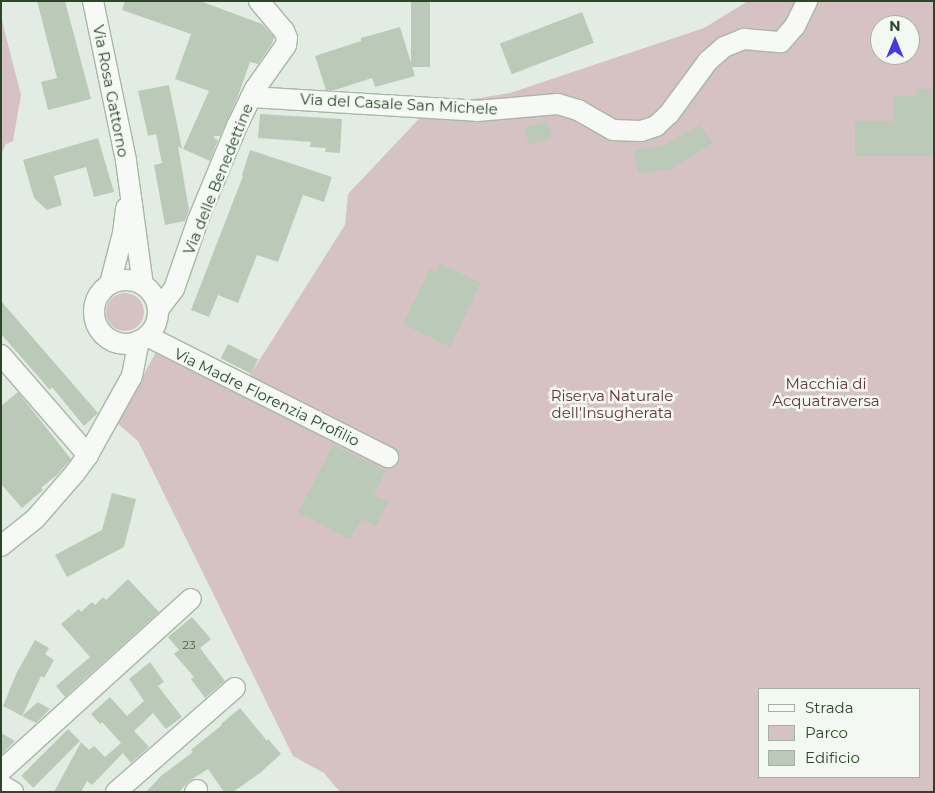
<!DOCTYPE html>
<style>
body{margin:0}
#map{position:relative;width:935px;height:793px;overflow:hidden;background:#e3ece2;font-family:Montserrat,sans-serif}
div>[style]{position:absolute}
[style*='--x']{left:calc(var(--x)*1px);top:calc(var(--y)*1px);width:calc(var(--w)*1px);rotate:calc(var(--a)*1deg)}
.green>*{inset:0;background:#d6c2c3}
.round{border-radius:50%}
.building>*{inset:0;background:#bbcab8;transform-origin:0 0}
.roads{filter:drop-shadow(1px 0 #a8b7a6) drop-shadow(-1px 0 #a8b7a6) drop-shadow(0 1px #a8b7a6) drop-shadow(0 -1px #a8b7a6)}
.minor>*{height:20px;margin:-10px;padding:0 10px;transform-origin:10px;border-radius:10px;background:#f6f9f5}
.minor>.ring{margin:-10px;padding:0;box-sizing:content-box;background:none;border:20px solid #f6f9f5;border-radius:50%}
span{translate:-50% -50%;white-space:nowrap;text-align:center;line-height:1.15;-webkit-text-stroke:5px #f3f9f2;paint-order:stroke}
.number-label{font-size:12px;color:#50674c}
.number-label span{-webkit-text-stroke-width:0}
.street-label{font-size:15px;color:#2c4628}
.park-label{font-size:15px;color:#633534}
.frame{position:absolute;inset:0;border:2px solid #2c4628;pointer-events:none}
.legend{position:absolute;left:758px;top:688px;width:162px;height:90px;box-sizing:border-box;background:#f3f9f2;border:1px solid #a3b1a1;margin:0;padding:6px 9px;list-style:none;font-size:15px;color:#2c4628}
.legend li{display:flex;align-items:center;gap:10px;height:25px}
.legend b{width:25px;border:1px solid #a3b1a1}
.north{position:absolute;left:870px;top:15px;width:50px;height:50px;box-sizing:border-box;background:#f3f9f2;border:1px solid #a3b1a1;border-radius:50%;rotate:0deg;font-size:14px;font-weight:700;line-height:20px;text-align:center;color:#2c4628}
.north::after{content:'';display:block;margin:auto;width:18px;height:22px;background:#453bdc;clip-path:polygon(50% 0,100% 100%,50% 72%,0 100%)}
</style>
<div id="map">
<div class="green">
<div style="clip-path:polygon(evenodd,748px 1px,934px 1px,934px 792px,340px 792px,324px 773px,293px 756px,138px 441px,117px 423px,166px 334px,250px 375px,345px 225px,348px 194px,431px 106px,510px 93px,704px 28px,748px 1px,880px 25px,910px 25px,910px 55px,880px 55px,880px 25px,748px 1px,759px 689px,919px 689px,919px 777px,759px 777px,759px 689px)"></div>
<div style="clip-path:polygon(1px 17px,21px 95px,13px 141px,6px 144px,1px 155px)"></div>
<div class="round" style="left:106px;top:293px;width:38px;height:38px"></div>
</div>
<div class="building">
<div style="clip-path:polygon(37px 1px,65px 1px,91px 99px,48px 110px,41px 82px,57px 78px)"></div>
<div style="clip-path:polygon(125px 1px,200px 1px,262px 24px,274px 37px,272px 44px,258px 64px,250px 62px,237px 99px,220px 136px,214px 136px,214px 138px,218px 140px,210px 161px,183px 149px,209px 91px,175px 79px,191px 34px,122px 10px)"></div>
<div style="left:411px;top:1px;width:19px;height:66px"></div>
<div style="left:582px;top:12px;width:33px;height:88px;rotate:69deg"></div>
<div style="clip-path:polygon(400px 27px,415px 76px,375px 87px,372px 78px,335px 90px,326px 90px,315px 56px,361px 41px,361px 38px)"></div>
<div style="clip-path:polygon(169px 85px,182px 149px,178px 146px,189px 210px,185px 221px,165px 225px,154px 165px,162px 163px,156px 134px,148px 136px,138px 91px)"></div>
<div style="clip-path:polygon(916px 89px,934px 89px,934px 156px,855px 156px,855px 121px,894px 121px,894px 96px,916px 96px)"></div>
<div style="clip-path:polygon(260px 114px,342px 119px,340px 153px,325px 152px,326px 148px,310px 147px,311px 142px,258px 138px)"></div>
<div style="left:547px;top:121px;width:18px;height:24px;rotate:74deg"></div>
<div style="clip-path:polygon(700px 124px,712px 143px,671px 169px,638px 174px,634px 150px,665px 145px)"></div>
<div style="clip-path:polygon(98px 138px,114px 192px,94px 197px,86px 167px,54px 176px,62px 205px,47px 210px,34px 198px,23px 160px)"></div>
<div style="clip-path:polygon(250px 150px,332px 177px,324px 202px,303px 195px,278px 262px,257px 255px,238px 303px,218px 295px,209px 317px,191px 310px,243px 176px,242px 175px)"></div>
<div style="clip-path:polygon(440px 263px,481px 283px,450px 347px,403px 324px,430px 269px,436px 272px)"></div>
<div style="clip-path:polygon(1px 301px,98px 413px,84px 426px,52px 387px,50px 390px,1px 334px)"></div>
<div style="left:228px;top:344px;width:34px;height:16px;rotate:27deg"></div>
<div style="clip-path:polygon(18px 392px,71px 459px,57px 475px,41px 488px,43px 490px,22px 508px,1px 484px,1px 406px)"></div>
<div style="clip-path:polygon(333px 445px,386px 471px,374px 495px,388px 502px,376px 526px,361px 519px,350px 539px,298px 512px)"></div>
<div style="clip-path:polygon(112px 493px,136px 499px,124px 547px,67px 577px,55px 555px,102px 530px)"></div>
<div style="clip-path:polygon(128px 579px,159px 612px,65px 697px,56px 686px,90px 657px,61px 624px,79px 609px,81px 612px,92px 602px,95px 605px,103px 597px,106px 600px)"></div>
<div style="clip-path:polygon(192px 617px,211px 639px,200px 648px,225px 681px,205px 698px,191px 679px,194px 677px,174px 654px,179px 650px,168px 637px)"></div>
<div style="clip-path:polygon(35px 640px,49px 648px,45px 654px,54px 660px,44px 678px,41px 676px,22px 716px,3px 706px,17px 672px)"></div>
<div style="clip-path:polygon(150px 662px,164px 682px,158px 686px,182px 717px,166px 729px,153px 713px,134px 731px,149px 747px,131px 763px,123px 753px,92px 785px,87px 781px,81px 792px,54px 792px,81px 742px,89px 750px,94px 746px,105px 757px,121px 743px,102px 722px,100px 724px,91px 714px,110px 697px,127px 716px,144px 701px,129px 679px)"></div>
<div style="clip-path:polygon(38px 702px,50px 709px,36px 723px,22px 716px)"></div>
<div style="clip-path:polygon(240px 708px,267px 741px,268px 739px,281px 754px,260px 773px,233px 792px,224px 792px,208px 769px,189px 781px,179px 792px,146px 792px,161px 776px,193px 752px,191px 750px,222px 725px,221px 724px)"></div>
<div style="left:68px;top:729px;width:17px;height:66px;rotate:45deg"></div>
<div style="clip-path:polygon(1px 733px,15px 741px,1px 755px)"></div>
</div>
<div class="roads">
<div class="minor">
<div style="--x:93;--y:1;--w:163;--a:78.3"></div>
<div style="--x:126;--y:161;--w:125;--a:82.2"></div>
<div style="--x:251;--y:97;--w:226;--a:3.5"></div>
<div style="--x:477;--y:111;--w:81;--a:-4.9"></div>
<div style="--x:558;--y:104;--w:21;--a:17"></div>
<div style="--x:578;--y:110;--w:40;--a:29.7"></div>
<div style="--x:613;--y:130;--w:28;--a:2"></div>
<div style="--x:641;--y:131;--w:16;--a:-18"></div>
<div style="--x:656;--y:126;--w:18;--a:-43"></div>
<div style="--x:669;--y:114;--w:66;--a:-53.7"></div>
<div style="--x:708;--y:61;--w:21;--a:-41"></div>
<div style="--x:724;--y:47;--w:22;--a:-22"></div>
<div style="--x:744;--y:39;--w:37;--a:5"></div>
<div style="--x:781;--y:42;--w:21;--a:-49"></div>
<div style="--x:795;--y:26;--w:28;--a:-64"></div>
<div class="ring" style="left:94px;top:280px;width:44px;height:44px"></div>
<div style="--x:110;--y:284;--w:53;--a:-75.7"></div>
<div style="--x:123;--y:233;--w:25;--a:-83"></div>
<div style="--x:158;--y:310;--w:26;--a:-53"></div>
<div style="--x:174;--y:289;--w:73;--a:-70.8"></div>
<div style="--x:198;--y:220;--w:102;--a:-67.5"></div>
<div style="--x:237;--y:126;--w:41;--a:-64.1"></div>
<div style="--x:255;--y:89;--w:54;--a:-54.8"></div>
<div style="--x:286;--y:45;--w:7;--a:-82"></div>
<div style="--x:287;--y:38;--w:8;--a:-113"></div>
<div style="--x:284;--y:31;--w:39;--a:-130"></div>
<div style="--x:147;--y:336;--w:270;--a:26.7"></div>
<div style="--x:1;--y:355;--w:133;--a:49"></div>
<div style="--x:1;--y:546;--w:43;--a:-38.5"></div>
<div style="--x:35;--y:519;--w:61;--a:-49"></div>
<div style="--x:75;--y:473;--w:22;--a:-54"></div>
<div style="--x:88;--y:455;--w:90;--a:-60.9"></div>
<div style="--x:132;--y:376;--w:36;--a:-79"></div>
<div style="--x:1;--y:771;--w:256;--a:-42.2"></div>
<div style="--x:1;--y:785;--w:14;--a:30"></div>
<div style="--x:116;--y:792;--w:158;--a:-41.2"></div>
<div style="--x:195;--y:792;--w:3;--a:-45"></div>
</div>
</div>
<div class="number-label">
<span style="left:189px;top:645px">23</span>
</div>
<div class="street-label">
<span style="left:111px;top:91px;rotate:79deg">Via Rosa Gattorno</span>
<span style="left:399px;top:104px;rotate:3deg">Via del Casale San Michele</span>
<span style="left:218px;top:179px;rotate:-68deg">Via delle Benedettine</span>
<span style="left:267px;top:397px;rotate:26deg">Via Madre Florenzia Profilio</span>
</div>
<div class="park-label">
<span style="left:826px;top:392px">Macchia di<br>Acquatraversa</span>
<span style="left:612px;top:404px">Riserva Naturale<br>dell'Insugherata</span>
</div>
<div class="frame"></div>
<ul class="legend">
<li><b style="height:6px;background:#f6f9f5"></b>Strada</li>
<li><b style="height:14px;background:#d6c2c3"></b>Parco</li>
<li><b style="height:14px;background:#bbcab8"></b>Edificio</li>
</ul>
<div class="north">N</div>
</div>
